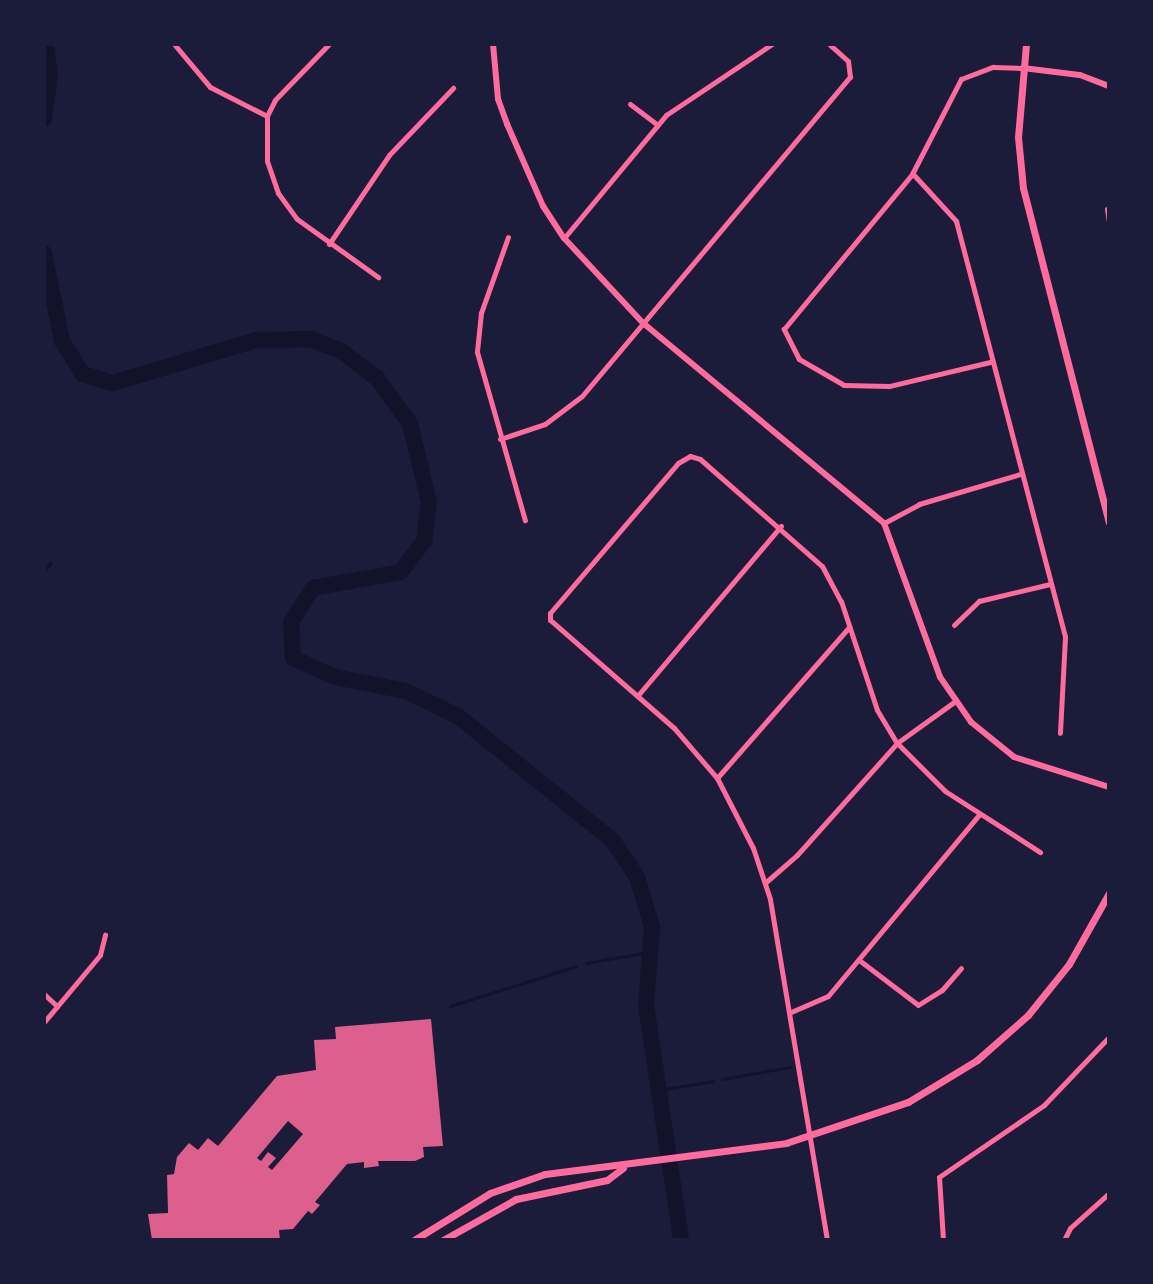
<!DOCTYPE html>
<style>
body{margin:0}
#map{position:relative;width:1153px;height:1284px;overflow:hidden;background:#1b1b3a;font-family:"Noto Sans",sans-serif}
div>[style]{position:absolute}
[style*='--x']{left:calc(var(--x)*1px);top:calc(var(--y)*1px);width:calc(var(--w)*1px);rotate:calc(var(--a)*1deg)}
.stream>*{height:3px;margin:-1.5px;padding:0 1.5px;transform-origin:1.5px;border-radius:1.5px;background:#12122b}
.river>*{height:16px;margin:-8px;padding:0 8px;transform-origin:8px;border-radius:8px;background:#12122b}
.building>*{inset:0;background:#dd5f8e}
.minor>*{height:5px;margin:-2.5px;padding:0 2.5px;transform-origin:2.5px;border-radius:2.5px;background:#ff6b9d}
.tertiary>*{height:6px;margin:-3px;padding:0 3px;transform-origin:3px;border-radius:3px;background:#ff6b9d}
.secondary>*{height:7px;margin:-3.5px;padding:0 3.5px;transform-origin:3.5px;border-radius:3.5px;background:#ff6b9d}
span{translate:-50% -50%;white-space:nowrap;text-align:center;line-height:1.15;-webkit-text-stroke:8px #1b1b3a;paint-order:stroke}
.frame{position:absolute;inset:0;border:46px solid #1b1b3a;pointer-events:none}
</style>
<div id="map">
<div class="stream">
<div style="--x:44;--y:571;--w:11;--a:-52"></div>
<div style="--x:586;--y:963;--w:65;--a:-9.8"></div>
<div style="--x:450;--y:1006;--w:133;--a:-17.5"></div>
<div style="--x:722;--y:1079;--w:69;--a:-10"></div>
<div style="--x:658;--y:1090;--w:56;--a:-9.3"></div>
</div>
<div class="river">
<div style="--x:44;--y:119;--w:45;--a:-82.4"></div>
<div style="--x:50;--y:74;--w:30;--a:-98"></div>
<div style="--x:44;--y:253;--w:90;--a:78.4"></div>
<div style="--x:62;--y:341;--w:39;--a:58"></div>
<div style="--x:83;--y:374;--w:31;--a:17"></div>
<div style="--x:113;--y:383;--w:149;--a:-16.7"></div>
<div style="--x:256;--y:340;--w:54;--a:-1.1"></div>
<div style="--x:310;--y:339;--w:33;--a:21"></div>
<div style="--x:341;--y:351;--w:45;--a:36.9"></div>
<div style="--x:377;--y:378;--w:57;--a:54.3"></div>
<div style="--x:410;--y:424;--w:80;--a:76.3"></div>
<div style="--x:429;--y:502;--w:39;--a:97"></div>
<div style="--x:424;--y:541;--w:39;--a:127"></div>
<div style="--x:401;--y:572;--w:89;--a:169.7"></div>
<div style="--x:313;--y:588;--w:40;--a:122.9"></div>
<div style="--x:291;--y:622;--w:36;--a:87"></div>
<div style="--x:293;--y:658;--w:46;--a:24.3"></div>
<div style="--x:335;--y:677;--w:72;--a:11.2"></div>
<div style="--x:406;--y:691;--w:59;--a:26.1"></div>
<div style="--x:459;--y:717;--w:198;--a:38.8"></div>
<div style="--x:613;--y:841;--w:43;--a:56.3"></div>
<div style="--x:637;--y:877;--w:52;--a:73.3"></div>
<div style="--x:652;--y:927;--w:78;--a:94.4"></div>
<div style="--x:646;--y:1005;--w:238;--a:81.5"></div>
</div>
<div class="building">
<div style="clip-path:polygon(evenodd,431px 1019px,443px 1146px,423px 1147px,424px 1157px,415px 1161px,378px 1161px,379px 1166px,364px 1168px,364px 1162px,347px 1164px,315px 1202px,320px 1205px,312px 1214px,308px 1211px,293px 1229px,279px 1230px,280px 1240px,152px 1240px,148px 1214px,168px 1213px,167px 1175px,174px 1174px,177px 1157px,189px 1143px,198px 1150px,208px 1138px,218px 1146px,277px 1076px,316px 1070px,314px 1040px,336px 1039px,335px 1027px,431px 1019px,288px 1121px,303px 1134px,272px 1170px,268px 1167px,276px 1158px,268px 1152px,261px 1161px,257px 1158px,288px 1121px)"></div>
</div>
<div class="minor">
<div style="--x:174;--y:44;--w:56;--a:50.1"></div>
<div style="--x:210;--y:87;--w:64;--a:27"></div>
<div style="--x:329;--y:44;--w:78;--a:134"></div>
<div style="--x:275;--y:100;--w:18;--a:117"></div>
<div style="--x:267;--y:116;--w:45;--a:90"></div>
<div style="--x:267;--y:161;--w:34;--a:71"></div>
<div style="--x:278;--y:193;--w:32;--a:54"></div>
<div style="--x:297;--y:219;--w:100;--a:35.6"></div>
<div style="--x:630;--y:104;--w:34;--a:37"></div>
<div style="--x:913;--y:174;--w:64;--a:47.5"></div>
<div style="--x:956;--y:221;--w:430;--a:75.3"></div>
<div style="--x:1065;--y:637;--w:96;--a:93"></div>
<div style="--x:1107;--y:209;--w:13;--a:81"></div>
<div style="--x:508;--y:237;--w:81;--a:109.6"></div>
<div style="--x:481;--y:313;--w:39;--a:96"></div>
<div style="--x:477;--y:352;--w:175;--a:74.1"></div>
<div style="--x:564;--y:238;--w:160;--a:-50.3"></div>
<div style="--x:666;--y:115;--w:128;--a:-33.8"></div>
<div style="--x:329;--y:244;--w:107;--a:-56"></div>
<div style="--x:389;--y:155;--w:93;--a:-46.3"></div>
<div style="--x:990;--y:362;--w:104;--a:166.6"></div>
<div style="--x:889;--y:386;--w:45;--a:-178.7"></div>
<div style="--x:844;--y:385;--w:52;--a:-150"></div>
<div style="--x:799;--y:359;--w:34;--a:-117"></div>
<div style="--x:784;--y:329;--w:201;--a:-50.4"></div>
<div style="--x:912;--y:174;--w:107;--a:-62.7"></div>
<div style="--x:961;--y:79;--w:34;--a:-21"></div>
<div style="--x:993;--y:67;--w:30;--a:2"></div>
<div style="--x:500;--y:439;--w:47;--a:-18.4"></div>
<div style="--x:545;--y:424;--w:46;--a:-37.1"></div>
<div style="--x:582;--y:396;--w:417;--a:-50"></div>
<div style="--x:850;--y:77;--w:16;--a:-97"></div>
<div style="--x:848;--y:61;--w:25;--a:-138"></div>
<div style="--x:884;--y:523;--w:40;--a:-28"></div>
<div style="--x:919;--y:504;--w:105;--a:-16.5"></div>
<div style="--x:954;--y:625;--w:35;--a:-44"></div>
<div style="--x:979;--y:601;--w:73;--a:-13.5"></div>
<div style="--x:639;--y:694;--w:220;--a:-49.8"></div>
<div style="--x:717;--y:778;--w:201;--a:-48.8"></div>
<div style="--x:766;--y:882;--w:41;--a:-41.1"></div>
<div style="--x:797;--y:855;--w:150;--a:-48.2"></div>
<div style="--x:897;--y:743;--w:70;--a:-35.7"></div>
<div style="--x:859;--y:960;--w:74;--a:37.3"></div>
<div style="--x:918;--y:1005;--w:28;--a:-32"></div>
<div style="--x:942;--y:990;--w:29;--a:-49"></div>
<div style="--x:44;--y:994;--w:18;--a:43"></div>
<div style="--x:791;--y:1012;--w:40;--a:-23.4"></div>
<div style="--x:828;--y:996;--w:236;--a:-50.2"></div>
<div style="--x:44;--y:1022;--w:87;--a:-50.1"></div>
<div style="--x:100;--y:955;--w:21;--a:-76"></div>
<div style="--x:827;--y:1240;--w:346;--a:-99.5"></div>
<div style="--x:770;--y:899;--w:54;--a:-108.4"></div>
<div style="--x:753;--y:848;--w:79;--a:-117.2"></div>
<div style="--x:717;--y:778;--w:66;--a:-130.7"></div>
<div style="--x:674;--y:728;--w:164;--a:-138.9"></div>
<div style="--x:550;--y:620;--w:7;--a:-90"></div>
<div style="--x:550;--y:613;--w:197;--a:-49.5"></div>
<div style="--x:678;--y:463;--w:14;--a:-30"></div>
<div style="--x:690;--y:456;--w:10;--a:17"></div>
<div style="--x:700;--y:459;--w:162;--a:41.3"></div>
<div style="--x:822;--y:566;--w:40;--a:62"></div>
<div style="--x:841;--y:601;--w:115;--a:71.7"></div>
<div style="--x:877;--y:710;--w:39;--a:59"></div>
<div style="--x:897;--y:743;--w:68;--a:45"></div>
<div style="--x:945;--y:791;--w:113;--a:32.7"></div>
<div style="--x:943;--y:1240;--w:63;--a:-93.6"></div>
<div style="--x:939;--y:1177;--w:127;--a:-34.4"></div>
<div style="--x:1044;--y:1105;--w:94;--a:-46.3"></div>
<div style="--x:1064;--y:1240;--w:13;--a:-63"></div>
<div style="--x:1070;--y:1228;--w:52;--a:-41.9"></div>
</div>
<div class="tertiary">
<div style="--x:493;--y:44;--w:55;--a:84.8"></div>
<div style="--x:498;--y:99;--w:27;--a:70"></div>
<div style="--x:507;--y:124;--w:90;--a:66.3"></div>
<div style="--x:543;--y:206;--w:38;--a:57"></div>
<div style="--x:564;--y:238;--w:116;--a:47.1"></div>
<div style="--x:643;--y:323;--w:313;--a:39.7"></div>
<div style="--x:884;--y:523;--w:164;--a:70"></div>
<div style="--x:940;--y:677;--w:55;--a:55.4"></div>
<div style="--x:971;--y:722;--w:55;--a:39.1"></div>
<div style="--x:1014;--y:757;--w:100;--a:17.5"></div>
<div style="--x:1023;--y:68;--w:57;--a:7"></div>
<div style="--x:1080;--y:75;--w:31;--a:21"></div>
</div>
<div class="secondary">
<div style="--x:1026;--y:44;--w:93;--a:94.9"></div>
<div style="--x:1018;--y:137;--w:51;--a:84.4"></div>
<div style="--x:1023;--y:188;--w:345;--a:75.6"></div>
<div style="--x:414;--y:1240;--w:89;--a:-31.7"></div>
<div style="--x:490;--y:1193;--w:58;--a:-19.1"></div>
<div style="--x:545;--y:1174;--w:243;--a:-7.3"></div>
<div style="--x:786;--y:1143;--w:129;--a:-18.6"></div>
<div style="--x:908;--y:1102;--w:81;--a:-31.3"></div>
<div style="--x:977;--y:1060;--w:68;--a:-41.4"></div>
<div style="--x:1028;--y:1015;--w:65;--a:-51.2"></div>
<div style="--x:1069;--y:964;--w:81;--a:-60.6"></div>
<div style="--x:443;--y:1240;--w:84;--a:-29.3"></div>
<div style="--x:516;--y:1199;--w:93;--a:-11.8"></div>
<div style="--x:607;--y:1180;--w:20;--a:-37"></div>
</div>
<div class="frame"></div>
</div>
